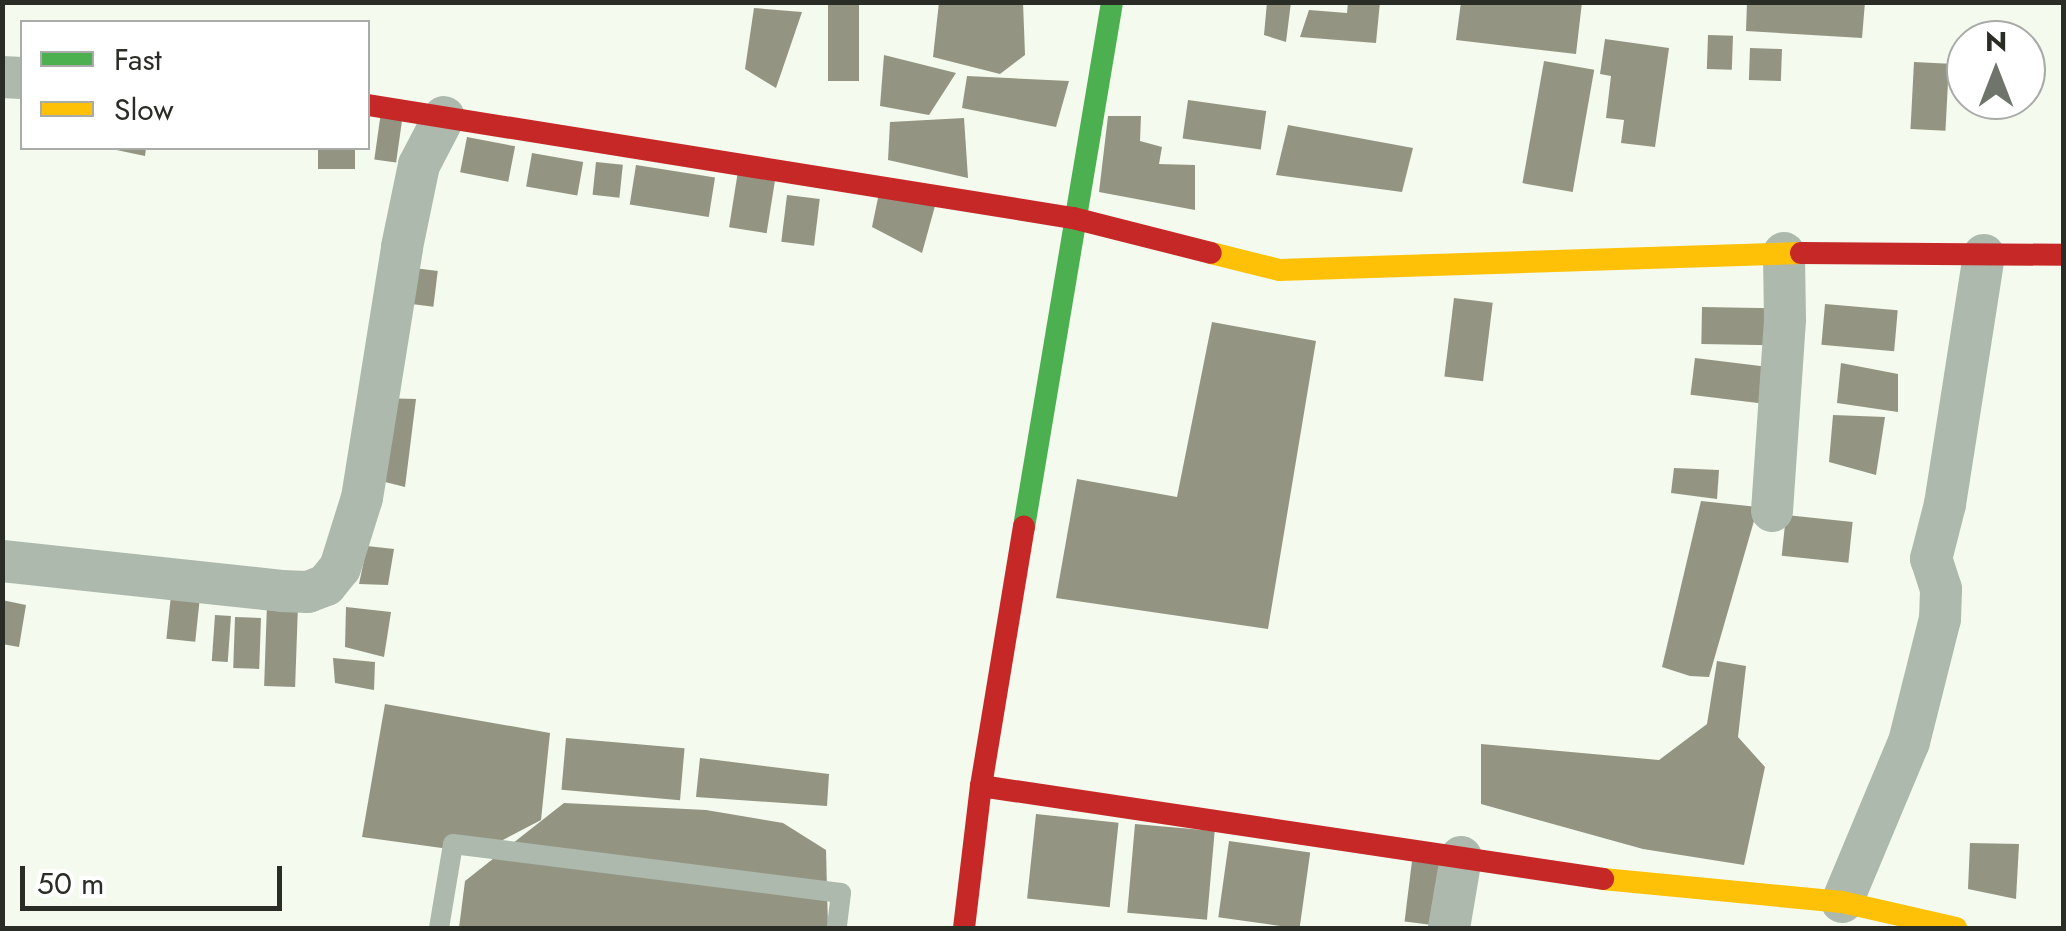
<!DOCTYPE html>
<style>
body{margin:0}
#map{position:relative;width:2066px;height:931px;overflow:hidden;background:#f4faee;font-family:Jost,sans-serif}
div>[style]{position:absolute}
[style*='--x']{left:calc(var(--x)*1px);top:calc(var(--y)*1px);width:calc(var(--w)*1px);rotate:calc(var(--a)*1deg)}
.building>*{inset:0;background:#939582;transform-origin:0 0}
.lane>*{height:20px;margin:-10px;padding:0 10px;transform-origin:10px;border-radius:10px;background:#adb9ad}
.street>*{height:42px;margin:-21px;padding:0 21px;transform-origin:21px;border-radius:21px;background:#adb9ad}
.fast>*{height:22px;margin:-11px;padding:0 11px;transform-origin:11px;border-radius:11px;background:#4caf50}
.slow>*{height:22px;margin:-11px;padding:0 11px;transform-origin:11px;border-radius:11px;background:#ffc107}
.jam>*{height:22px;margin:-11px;padding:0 11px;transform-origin:11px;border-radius:11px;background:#c62828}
span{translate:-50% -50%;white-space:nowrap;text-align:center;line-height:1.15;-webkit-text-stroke:10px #fff;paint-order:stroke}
.frame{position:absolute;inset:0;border:5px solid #292d25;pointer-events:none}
.legend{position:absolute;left:20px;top:20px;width:350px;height:130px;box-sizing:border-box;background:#fff;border:2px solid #a9aba8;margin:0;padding:12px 18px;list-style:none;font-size:30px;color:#292d25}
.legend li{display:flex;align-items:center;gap:20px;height:50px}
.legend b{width:50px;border:2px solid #a9aba8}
.north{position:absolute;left:1946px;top:20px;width:100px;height:100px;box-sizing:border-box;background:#fff;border:2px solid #a9aba8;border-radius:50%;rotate:0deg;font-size:28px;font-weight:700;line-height:40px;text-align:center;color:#292d25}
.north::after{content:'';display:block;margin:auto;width:35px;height:45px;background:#70756b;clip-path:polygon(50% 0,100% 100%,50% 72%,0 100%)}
.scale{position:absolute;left:20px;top:866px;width:262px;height:45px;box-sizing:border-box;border:5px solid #292d25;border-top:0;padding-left:12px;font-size:30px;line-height:35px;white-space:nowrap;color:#292d25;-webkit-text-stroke:8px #fff;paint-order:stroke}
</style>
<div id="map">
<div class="building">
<div style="left:828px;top:2px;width:31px;height:79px"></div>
<div style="clip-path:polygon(939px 2px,1023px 2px,1025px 55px,1000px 74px,933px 57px)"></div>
<div style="clip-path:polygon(1267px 2px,1291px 2px,1286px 42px,1264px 35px)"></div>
<div style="clip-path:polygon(1348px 2px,1380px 2px,1376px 43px,1300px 37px,1309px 10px,1347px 13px)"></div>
<div style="clip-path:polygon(1461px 2px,1582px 2px,1576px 54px,1456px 40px)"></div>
<div style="clip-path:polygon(1747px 2px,1865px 2px,1862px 38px,1746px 31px)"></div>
<div style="clip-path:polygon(754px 8px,802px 12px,776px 88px,745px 69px)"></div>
<div style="left:1708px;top:35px;width:25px;height:34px;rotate:2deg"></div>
<div style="clip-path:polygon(1605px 39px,1669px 48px,1655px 147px,1621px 143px,1624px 120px,1606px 118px,1611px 76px,1600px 74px)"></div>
<div style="left:1750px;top:48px;width:32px;height:32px;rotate:2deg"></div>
<div style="clip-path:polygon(884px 55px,956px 73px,929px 115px,880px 106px)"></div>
<div style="left:1544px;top:61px;width:51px;height:124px;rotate:10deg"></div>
<div style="left:1914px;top:62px;width:35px;height:67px;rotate:3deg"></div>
<div style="clip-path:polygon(967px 76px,1069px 81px,1056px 127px,962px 108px)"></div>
<div style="left:1188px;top:100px;width:79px;height:39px;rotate:8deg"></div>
<div style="left:381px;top:112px;width:22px;height:48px;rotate:8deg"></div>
<div style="clip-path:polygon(1108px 116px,1141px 116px,1140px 141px,1162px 147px,1159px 164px,1195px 165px,1195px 210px,1099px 192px)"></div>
<div style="clip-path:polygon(964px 118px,968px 178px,888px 160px,890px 122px)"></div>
<div style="clip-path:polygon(1288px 125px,1413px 148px,1402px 192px,1276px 175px)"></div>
<div style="left:467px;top:137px;width:49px;height:36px;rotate:11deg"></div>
<div style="clip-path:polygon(107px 148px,146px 148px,145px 156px)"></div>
<div style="left:318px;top:148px;width:37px;height:21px"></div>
<div style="left:532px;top:153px;width:52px;height:34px;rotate:10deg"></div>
<div style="left:596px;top:162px;width:27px;height:33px;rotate:6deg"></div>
<div style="left:636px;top:165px;width:80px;height:40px;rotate:9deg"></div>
<div style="left:738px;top:171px;width:38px;height:57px;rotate:9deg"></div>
<div style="clip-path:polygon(879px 193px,935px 206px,922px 253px,872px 227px)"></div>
<div style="left:787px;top:195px;width:33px;height:47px;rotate:7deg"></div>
<div style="left:406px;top:267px;width:32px;height:36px;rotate:7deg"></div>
<div style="left:1454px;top:298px;width:39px;height:79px;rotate:7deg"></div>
<div style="left:1825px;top:304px;width:73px;height:41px;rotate:5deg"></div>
<div style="left:1702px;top:307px;width:71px;height:37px;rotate:1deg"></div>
<div style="clip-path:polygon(1212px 322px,1316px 341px,1268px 629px,1056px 598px,1077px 479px,1177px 497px)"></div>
<div style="left:1695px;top:358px;width:70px;height:37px;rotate:7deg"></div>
<div style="clip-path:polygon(1841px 363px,1898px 374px,1898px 412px,1837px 403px)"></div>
<div style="clip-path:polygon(377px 398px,416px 399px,405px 487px,373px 479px)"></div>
<div style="clip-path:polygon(1833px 415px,1885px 417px,1876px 475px,1829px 462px)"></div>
<div style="clip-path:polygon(1674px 468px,1719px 470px,1717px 499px,1671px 493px)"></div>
<div style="clip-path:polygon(1701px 501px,1758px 507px,1709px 677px,1690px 676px,1662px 667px)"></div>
<div style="left:1786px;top:515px;width:67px;height:41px;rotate:6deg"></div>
<div style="clip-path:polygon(367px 546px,394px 549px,388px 585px,359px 584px)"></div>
<div style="left:171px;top:595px;width:29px;height:44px;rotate:6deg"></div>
<div style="clip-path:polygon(2px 600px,26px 605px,19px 647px,2px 644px)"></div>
<div style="left:267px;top:604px;width:31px;height:82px;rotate:2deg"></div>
<div style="clip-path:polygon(346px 607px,391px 612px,384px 657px,345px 647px)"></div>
<div style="left:215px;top:615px;width:16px;height:46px;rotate:4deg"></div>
<div style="left:235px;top:617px;width:26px;height:51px;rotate:2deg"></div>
<div style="clip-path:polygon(333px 658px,375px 662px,374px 690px,335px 683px)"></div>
<div style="clip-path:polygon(1717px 661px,1746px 666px,1738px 737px,1765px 767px,1744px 865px,1643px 849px,1481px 804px,1481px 744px,1659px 760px,1707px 724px)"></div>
<div style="clip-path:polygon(385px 704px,550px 733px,541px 820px,478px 853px,362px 837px)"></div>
<div style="left:566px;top:738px;width:119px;height:52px;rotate:5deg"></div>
<div style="clip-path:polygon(700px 758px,829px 774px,827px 806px,696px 797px)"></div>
<div style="clip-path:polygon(564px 803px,706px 810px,783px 823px,826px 850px,828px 928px,459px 928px,465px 881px)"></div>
<div style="left:1036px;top:814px;width:83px;height:85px;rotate:6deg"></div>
<div style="left:1135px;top:824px;width:80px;height:89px;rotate:5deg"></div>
<div style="left:1229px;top:841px;width:82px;height:77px;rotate:8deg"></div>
<div style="clip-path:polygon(1970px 843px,2019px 844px,2016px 899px,1968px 889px)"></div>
<div style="left:1412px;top:861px;width:32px;height:61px;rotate:7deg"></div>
</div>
<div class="lane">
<div style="--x:439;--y:928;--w:85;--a:-80.5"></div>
<div style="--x:453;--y:844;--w:391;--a:7.2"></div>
<div style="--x:841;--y:893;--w:35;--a:97"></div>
</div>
<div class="street">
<div style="--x:2;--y:77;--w:20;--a:3"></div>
<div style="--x:1772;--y:511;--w:192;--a:-86.1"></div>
<div style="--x:1785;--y:319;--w:66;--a:-90.9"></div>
<div style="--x:2;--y:561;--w:281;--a:6.1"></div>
<div style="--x:281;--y:591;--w:27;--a:2"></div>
<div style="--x:308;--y:592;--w:19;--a:-21"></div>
<div style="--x:326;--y:585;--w:22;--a:-51"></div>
<div style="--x:340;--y:568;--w:73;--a:-72.6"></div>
<div style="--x:362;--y:498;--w:254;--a:-80.9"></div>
<div style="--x:402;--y:247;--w:84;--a:-78.3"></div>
<div style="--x:419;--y:165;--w:54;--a:-62.5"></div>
<div style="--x:1842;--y:902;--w:173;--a:-67.3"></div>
<div style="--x:1909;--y:742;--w:127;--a:-75.9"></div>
<div style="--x:1940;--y:619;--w:30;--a:-88"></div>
<div style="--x:1941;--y:589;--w:32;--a:-108"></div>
<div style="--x:1931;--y:559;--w:57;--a:-75.7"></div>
<div style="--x:1945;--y:504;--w:252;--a:-81.1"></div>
<div style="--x:1449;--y:928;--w:72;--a:-80.4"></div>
</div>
<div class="fast">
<div style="--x:1024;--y:527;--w:532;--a:-80.48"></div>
</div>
<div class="slow">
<div style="--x:1211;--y:253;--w:70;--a:14"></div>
<div style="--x:1279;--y:270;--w:522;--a:-1.87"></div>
<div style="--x:1603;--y:879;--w:240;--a:5.5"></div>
<div style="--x:1842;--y:902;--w:117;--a:12.8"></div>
</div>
<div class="jam">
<div style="--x:368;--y:105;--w:714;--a:9.11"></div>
<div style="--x:1073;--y:218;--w:142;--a:14.2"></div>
<div style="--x:1801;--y:253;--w:263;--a:0.4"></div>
<div style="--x:981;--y:786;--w:629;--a:8.5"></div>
<div style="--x:964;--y:928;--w:143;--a:-83.2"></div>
<div style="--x:981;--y:786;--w:263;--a:-80.6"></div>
</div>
<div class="frame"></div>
<ul class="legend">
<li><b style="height:12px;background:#4caf50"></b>Fast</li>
<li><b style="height:12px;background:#ffc107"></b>Slow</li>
</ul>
<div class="north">N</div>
<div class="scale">50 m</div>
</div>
